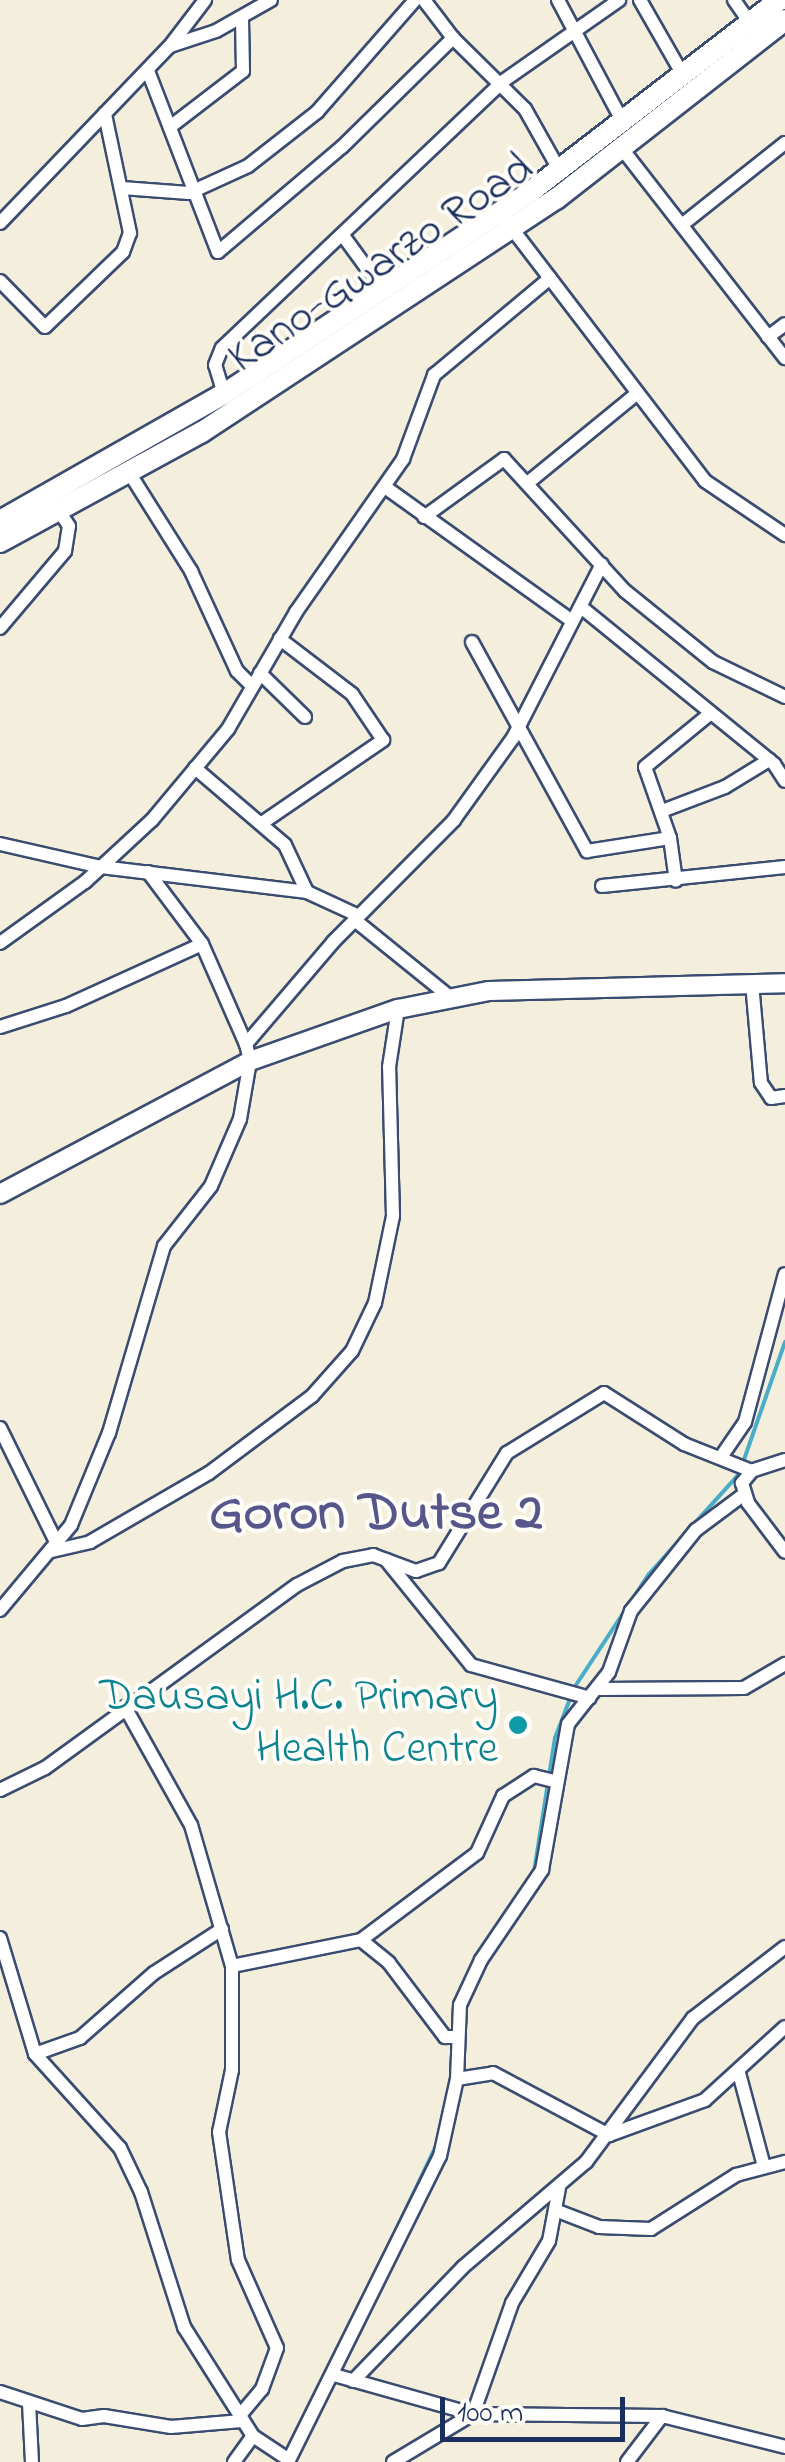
<!DOCTYPE html>
<style>
body{margin:0}
#map{position:relative;width:785px;height:2462px;overflow:hidden;background:#f3efdc;font-family:"Indie Flower",sans-serif}
div>[style]{position:absolute}
[style*='--x']{left:calc(var(--x)*1px);top:calc(var(--y)*1px);width:calc(var(--w)*1px);rotate:calc(var(--a)*1deg)}
.stream>*{height:4px;margin:-2px;padding:0 2px;transform-origin:2px;border-radius:2px;background:#49acc8}
.roads{filter:drop-shadow(2px 0 #3b4c71) drop-shadow(-2px 0 #3b4c71) drop-shadow(0 2px #3b4c71) drop-shadow(0 -2px #3b4c71)}
.street>*{height:12px;margin:-6px;padding:0 6px;transform-origin:6px;border-radius:6px;background:#fff}
.secondary>*{height:18px;margin:-9px;padding:0 9px;transform-origin:9px;border-radius:9px;background:#fff}
.primary>*{height:20px;margin:-10px;padding:0 10px;transform-origin:10px;border-radius:10px;background:#fff}
.dots>*{width:28px;height:28px;translate:-50% -50%;box-sizing:border-box;border:5px solid #fdfcf7;border-radius:50%}
span{translate:-50% -50%;white-space:nowrap;text-align:center;line-height:1.15;-webkit-text-stroke:8px #fdfcf7;paint-order:stroke}
.street-label{font-size:45px;color:#1b2f5e}
.culture-label{font-size:45px;color:#0d838f}
.right{translate:-100% -50%;text-align:right}
.district-label{font-size:55px;color:#56568b;font-weight:700}
.scale{position:absolute;left:440px;top:2397px;width:185px;height:45px;box-sizing:border-box;border:5px solid #1b2f5e;border-top:0;padding-left:12px;font-size:30px;line-height:35px;white-space:nowrap;color:#1b2f5e;-webkit-text-stroke:8px #fdfcf7;paint-order:stroke}
</style>
<div id="map">
<div class="stream">
<div style="--x:574;--y:1688;--w:136;--a:-56.7"></div>
<div style="--x:649;--y:1574;--w:135;--a:-48"></div>
<div style="--x:739;--y:1474;--w:140;--a:-70.8"></div>
<div style="--x:534;--y:1872;--w:136;--a:-81.1"></div>
<div style="--x:555;--y:1738;--w:45;--a:-69.1"></div>
<div style="--x:453;--y:2030;--w:20;--a:-87"></div>
<div style="--x:384;--y:2255;--w:125;--a:-64.5"></div>
</div>
<div class="roads">
<div class="street">
<div style="--x:424;--y:0;--w:48;--a:52.7"></div>
<div style="--x:453;--y:38;--w:101;--a:44.6"></div>
<div style="--x:525;--y:109;--w:71;--a:60.6"></div>
<div style="--x:558;--y:0;--w:138;--a:62"></div>
<div style="--x:640;--y:0;--w:86;--a:60.2"></div>
<div style="--x:734;--y:0;--w:29;--a:55"></div>
<div style="--x:170;--y:46;--w:48;--a:-18.1"></div>
<div style="--x:216;--y:31;--w:63;--a:-29.4"></div>
<div style="--x:148;--y:71;--w:194;--a:68.9"></div>
<div style="--x:218;--y:252;--w:162;--a:-40.3"></div>
<div style="--x:342;--y:147;--w:156;--a:-44.5"></div>
<div style="--x:170;--y:127;--w:92;--a:-37.5"></div>
<div style="--x:243;--y:71;--w:54;--a:-91.1"></div>
<div style="--x:623;--y:150;--w:264;--a:52.1"></div>
<div style="--x:122;--y:188;--w:67;--a:4.3"></div>
<div style="--x:189;--y:193;--w:65;--a:-24.6"></div>
<div style="--x:248;--y:166;--w:88;--a:-38"></div>
<div style="--x:317;--y:112;--w:149;--a:-48.8"></div>
<div style="--x:507;--y:222;--w:326;--a:52.6"></div>
<div style="--x:705;--y:481;--w:97;--a:34"></div>
<div style="--x:0;--y:223;--w:245;--a:-46.2"></div>
<div style="--x:170;--y:46;--w:58;--a:-52.7"></div>
<div style="--x:683;--y:224;--w:130;--a:-38.5"></div>
<div style="--x:344;--y:237;--w:64;--a:53.8"></div>
<div style="--x:0;--y:281;--w:64;--a:45.6"></div>
<div style="--x:45;--y:327;--w:108;--a:-43.9"></div>
<div style="--x:123;--y:252;--w:20;--a:-70"></div>
<div style="--x:130;--y:233;--w:122;--a:-101.9"></div>
<div style="--x:768;--y:337;--w:21;--a:-37"></div>
<div style="--x:224;--y:394;--w:30;--a:-107"></div>
<div style="--x:215;--y:365;--w:18;--a:-68"></div>
<div style="--x:222;--y:348;--w:386;--a:-43.5"></div>
<div style="--x:502;--y:82;--w:143;--a:-35"></div>
<div style="--x:130;--y:474;--w:115;--a:57.8"></div>
<div style="--x:191;--y:571;--w:110;--a:65.3"></div>
<div style="--x:237;--y:671;--w:21;--a:45"></div>
<div style="--x:530;--y:481;--w:136;--a:-39.3"></div>
<div style="--x:385;--y:487;--w:229;--a:35.6"></div>
<div style="--x:424;--y:517;--w:99;--a:-35.9"></div>
<div style="--x:504;--y:459;--w:179;--a:47.5"></div>
<div style="--x:625;--y:591;--w:113;--a:38.9"></div>
<div style="--x:713;--y:662;--w:80;--a:25.9"></div>
<div style="--x:581;--y:607;--w:249;--a:39.1"></div>
<div style="--x:774;--y:764;--w:20;--a:57"></div>
<div style="--x:0;--y:628;--w:101;--a:-49.8"></div>
<div style="--x:65;--y:551;--w:25;--a:-81"></div>
<div style="--x:69;--y:526;--w:18;--a:-124"></div>
<div style="--x:472;--y:642;--w:239;--a:61.2"></div>
<div style="--x:587;--y:851;--w:84;--a:-8.9"></div>
<div style="--x:670;--y:838;--w:43;--a:82.1"></div>
<div style="--x:260;--y:673;--w:63;--a:44.4"></div>
<div style="--x:195;--y:768;--w:118;--a:40.5"></div>
<div style="--x:285;--y:845;--w:52;--a:64.9"></div>
<div style="--x:662;--y:811;--w:67;--a:-20.9"></div>
<div style="--x:725;--y:787;--w:52;--a:-31.5"></div>
<div style="--x:262;--y:823;--w:147;--a:-34.4"></div>
<div style="--x:383;--y:740;--w:55;--a:-124"></div>
<div style="--x:352;--y:694;--w:91;--a:-142.6"></div>
<div style="--x:670;--y:838;--w:75;--a:-109.4"></div>
<div style="--x:645;--y:767;--w:85;--a:-39.3"></div>
<div style="--x:0;--y:844;--w:104;--a:12.8"></div>
<div style="--x:101;--y:867;--w:208;--a:6.9"></div>
<div style="--x:307;--y:892;--w:57;--a:24.8"></div>
<div style="--x:148;--y:872;--w:90;--a:53.1"></div>
<div style="--x:202;--y:944;--w:109;--a:66.3"></div>
<div style="--x:602;--y:886;--w:184;--a:-5.9"></div>
<div style="--x:356;--y:921;--w:121;--a:39"></div>
<div style="--x:0;--y:943;--w:105;--a:-35.7"></div>
<div style="--x:85;--y:882;--w:91;--a:-42.8"></div>
<div style="--x:152;--y:820;--w:119;--a:-50.1"></div>
<div style="--x:228;--y:729;--w:135;--a:-59.8"></div>
<div style="--x:296;--y:612;--w:187;--a:-55"></div>
<div style="--x:403;--y:459;--w:90;--a:-69.7"></div>
<div style="--x:434;--y:375;--w:151;--a:-39.9"></div>
<div style="--x:752;--y:983;--w:100;--a:84.9"></div>
<div style="--x:761;--y:1083;--w:18;--a:56"></div>
<div style="--x:771;--y:1098;--w:14;--a:-8"></div>
<div style="--x:0;--y:1027;--w:69;--a:-17.7"></div>
<div style="--x:66;--y:1006;--w:149;--a:-24.5"></div>
<div style="--x:0;--y:1428;--w:129;--a:63.8"></div>
<div style="--x:721;--y:1457;--w:42;--a:-55.6"></div>
<div style="--x:745;--y:1422;--w:153;--a:-74.9"></div>
<div style="--x:785;--y:1460;--w:35;--a:162"></div>
<div style="--x:752;--y:1471;--w:16;--a:130"></div>
<div style="--x:742;--y:1483;--w:21;--a:73"></div>
<div style="--x:748;--y:1503;--w:61;--a:52.9"></div>
<div style="--x:52;--y:1551;--w:39;--a:-13"></div>
<div style="--x:90;--y:1542;--w:138;--a:-30.1"></div>
<div style="--x:209;--y:1473;--w:129;--a:-36.8"></div>
<div style="--x:312;--y:1396;--w:60;--a:-48.4"></div>
<div style="--x:352;--y:1351;--w:53;--a:-64.4"></div>
<div style="--x:375;--y:1303;--w:89;--a:-78.3"></div>
<div style="--x:393;--y:1216;--w:149;--a:-91.5"></div>
<div style="--x:389;--y:1067;--w:59;--a:-81.2"></div>
<div style="--x:386;--y:1560;--w:135;--a:51"></div>
<div style="--x:471;--y:1665;--w:123;--a:15.5"></div>
<div style="--x:0;--y:1610;--w:111;--a:-50.1"></div>
<div style="--x:71;--y:1525;--w:100;--a:-67.6"></div>
<div style="--x:109;--y:1433;--w:195;--a:-73.6"></div>
<div style="--x:164;--y:1246;--w:76;--a:-51.9"></div>
<div style="--x:211;--y:1186;--w:73;--a:-66.6"></div>
<div style="--x:240;--y:1119;--w:59;--a:-80.2"></div>
<div style="--x:250;--y:1061;--w:17;--a:-103"></div>
<div style="--x:246;--y:1044;--w:134;--a:-49.5"></div>
<div style="--x:333;--y:942;--w:172;--a:-45.2"></div>
<div style="--x:454;--y:820;--w:101;--a:-54.3"></div>
<div style="--x:513;--y:738;--w:195;--a:-62.9"></div>
<div style="--x:599;--y:1689;--w:145;--a:-0.4"></div>
<div style="--x:744;--y:1688;--w:48;--a:-30.3"></div>
<div style="--x:125;--y:1707;--w:135;--a:60.8"></div>
<div style="--x:191;--y:1825;--w:147;--a:73.8"></div>
<div style="--x:232;--y:1966;--w:104;--a:90"></div>
<div style="--x:232;--y:2070;--w:63;--a:101.8"></div>
<div style="--x:219;--y:2132;--w:129;--a:81.6"></div>
<div style="--x:238;--y:2260;--w:96;--a:66.1"></div>
<div style="--x:277;--y:2348;--w:44;--a:110.1"></div>
<div style="--x:262;--y:2389;--w:35;--a:130"></div>
<div style="--x:0;--y:1790;--w:50;--a:-26.1"></div>
<div style="--x:45;--y:1768;--w:311;--a:-36"></div>
<div style="--x:297;--y:1585;--w:52;--a:-27.6"></div>
<div style="--x:343;--y:1561;--w:31;--a:-11"></div>
<div style="--x:373;--y:1555;--w:46;--a:20.4"></div>
<div style="--x:416;--y:1571;--w:24;--a:-19"></div>
<div style="--x:439;--y:1563;--w:129;--a:-58.3"></div>
<div style="--x:507;--y:1453;--w:114;--a:-31.7"></div>
<div style="--x:604;--y:1393;--w:95;--a:32.5"></div>
<div style="--x:684;--y:1444;--w:73;--a:21.7"></div>
<div style="--x:0;--y:1938;--w:121;--a:73.2"></div>
<div style="--x:35;--y:2054;--w:127;--a:47.9"></div>
<div style="--x:120;--y:2148;--w:49;--a:64.5"></div>
<div style="--x:141;--y:2192;--w:142;--a:72.3"></div>
<div style="--x:184;--y:2327;--w:129;--a:57.7"></div>
<div style="--x:253;--y:2436;--w:43;--a:33.7"></div>
<div style="--x:361;--y:1940;--w:145;--a:-36.9"></div>
<div style="--x:477;--y:1853;--w:63;--a:-65.5"></div>
<div style="--x:503;--y:1796;--w:37;--a:-33"></div>
<div style="--x:534;--y:1776;--w:21;--a:14"></div>
<div style="--x:232;--y:1966;--w:132;--a:-11.4"></div>
<div style="--x:361;--y:1940;--w:36;--a:39"></div>
<div style="--x:389;--y:1963;--w:93;--a:52.9"></div>
<div style="--x:445;--y:2037;--w:12;--a:0"></div>
<div style="--x:35;--y:2054;--w:48;--a:-19.6"></div>
<div style="--x:80;--y:2038;--w:98;--a:-41.3"></div>
<div style="--x:154;--y:1973;--w:81;--a:-32.9"></div>
<div style="--x:739;--y:2073;--w:96;--a:75"></div>
<div style="--x:457;--y:2079;--w:36;--a:-9"></div>
<div style="--x:493;--y:2073;--w:132;--a:28.1"></div>
<div style="--x:609;--y:2135;--w:102;--a:-20"></div>
<div style="--x:705;--y:2100;--w:108;--a:-42.4"></div>
<div style="--x:555;--y:2210;--w:47;--a:21.1"></div>
<div style="--x:599;--y:2227;--w:52;--a:2.2"></div>
<div style="--x:651;--y:2229;--w:101;--a:-32.4"></div>
<div style="--x:736;--y:2175;--w:51;--a:-14.9"></div>
<div style="--x:334;--y:2375;--w:144;--a:15.7"></div>
<div style="--x:473;--y:2414;--w:189;--a:0.6"></div>
<div style="--x:662;--y:2416;--w:127;--a:14.1"></div>
<div style="--x:353;--y:2381;--w:158;--a:-46"></div>
<div style="--x:463;--y:2267;--w:162;--a:-40.5"></div>
<div style="--x:586;--y:2162;--w:179;--a:-53.4"></div>
<div style="--x:693;--y:2018;--w:116;--a:-37.7"></div>
<div style="--x:0;--y:2392;--w:86;--a:18.2"></div>
<div style="--x:82;--y:2419;--w:22;--a:-8"></div>
<div style="--x:104;--y:2416;--w:68;--a:9.3"></div>
<div style="--x:171;--y:2427;--w:71;--a:-4.8"></div>
<div style="--x:29;--y:2403;--w:59;--a:87.1"></div>
<div style="--x:234;--y:2462;--w:32;--a:-54"></div>
<div style="--x:288;--y:2462;--w:342;--a:-63.6"></div>
<div style="--x:440;--y:2156;--w:79;--a:-77.6"></div>
<div style="--x:457;--y:2079;--w:74;--a:-87.7"></div>
<div style="--x:460;--y:2005;--w:50;--a:-65"></div>
<div style="--x:481;--y:1960;--w:109;--a:-55.9"></div>
<div style="--x:542;--y:1870;--w:148;--a:-79.9"></div>
<div style="--x:568;--y:1724;--w:66;--a:-51.7"></div>
<div style="--x:609;--y:1672;--w:65;--a:-70.2"></div>
<div style="--x:631;--y:1611;--w:104;--a:-51.3"></div>
<div style="--x:696;--y:1530;--w:59;--a:-36.7"></div>
<div style="--x:393;--y:2462;--w:93;--a:-31"></div>
<div style="--x:473;--y:2414;--w:118;--a:-70.6"></div>
<div style="--x:512;--y:2303;--w:72;--a:-59.2"></div>
<div style="--x:549;--y:2241;--w:54;--a:-79.3"></div>
<div style="--x:627;--y:2462;--w:58;--a:-52.7"></div>
</div>
<div class="secondary">
<div style="--x:0;--y:1194;--w:283;--a:-28"></div>
<div style="--x:250;--y:1061;--w:157;--a:-19.4"></div>
<div style="--x:398;--y:1009;--w:93;--a:-11.2"></div>
<div style="--x:489;--y:991;--w:296;--a:-1.5"></div>
</div>
<div class="primary">
<div style="--x:0;--y:521;--w:257;--a:-29.6"></div>
<div style="--x:224;--y:394;--w:367;--a:-33.4"></div>
<div style="--x:530;--y:192;--w:314;--a:-37.6"></div>
<div style="--x:0;--y:542;--w:230;--a:-28.6"></div>
<div style="--x:202;--y:432;--w:424;--a:-33.4"></div>
<div style="--x:556;--y:199;--w:291;--a:-38"></div>
</div>
</div>
<div class="dots">
<div style="left:518px;top:1725px;background:#0f9aa8"></div>
</div>
<div class="street-label">
<span style="left:382px;top:265px;rotate:-34deg">Kano-Gwarzo Road</span>
</div>
<div class="culture-label">
<span class="right" style="left:498px;top:1725px">Dausayi H.C. Primary<br>Health Centre</span>
</div>
<div class="district-label">
<span style="left:376px;top:1516px">Goron Dutse 2</span>
</div>
<div class="scale">100 m</div>
</div>
